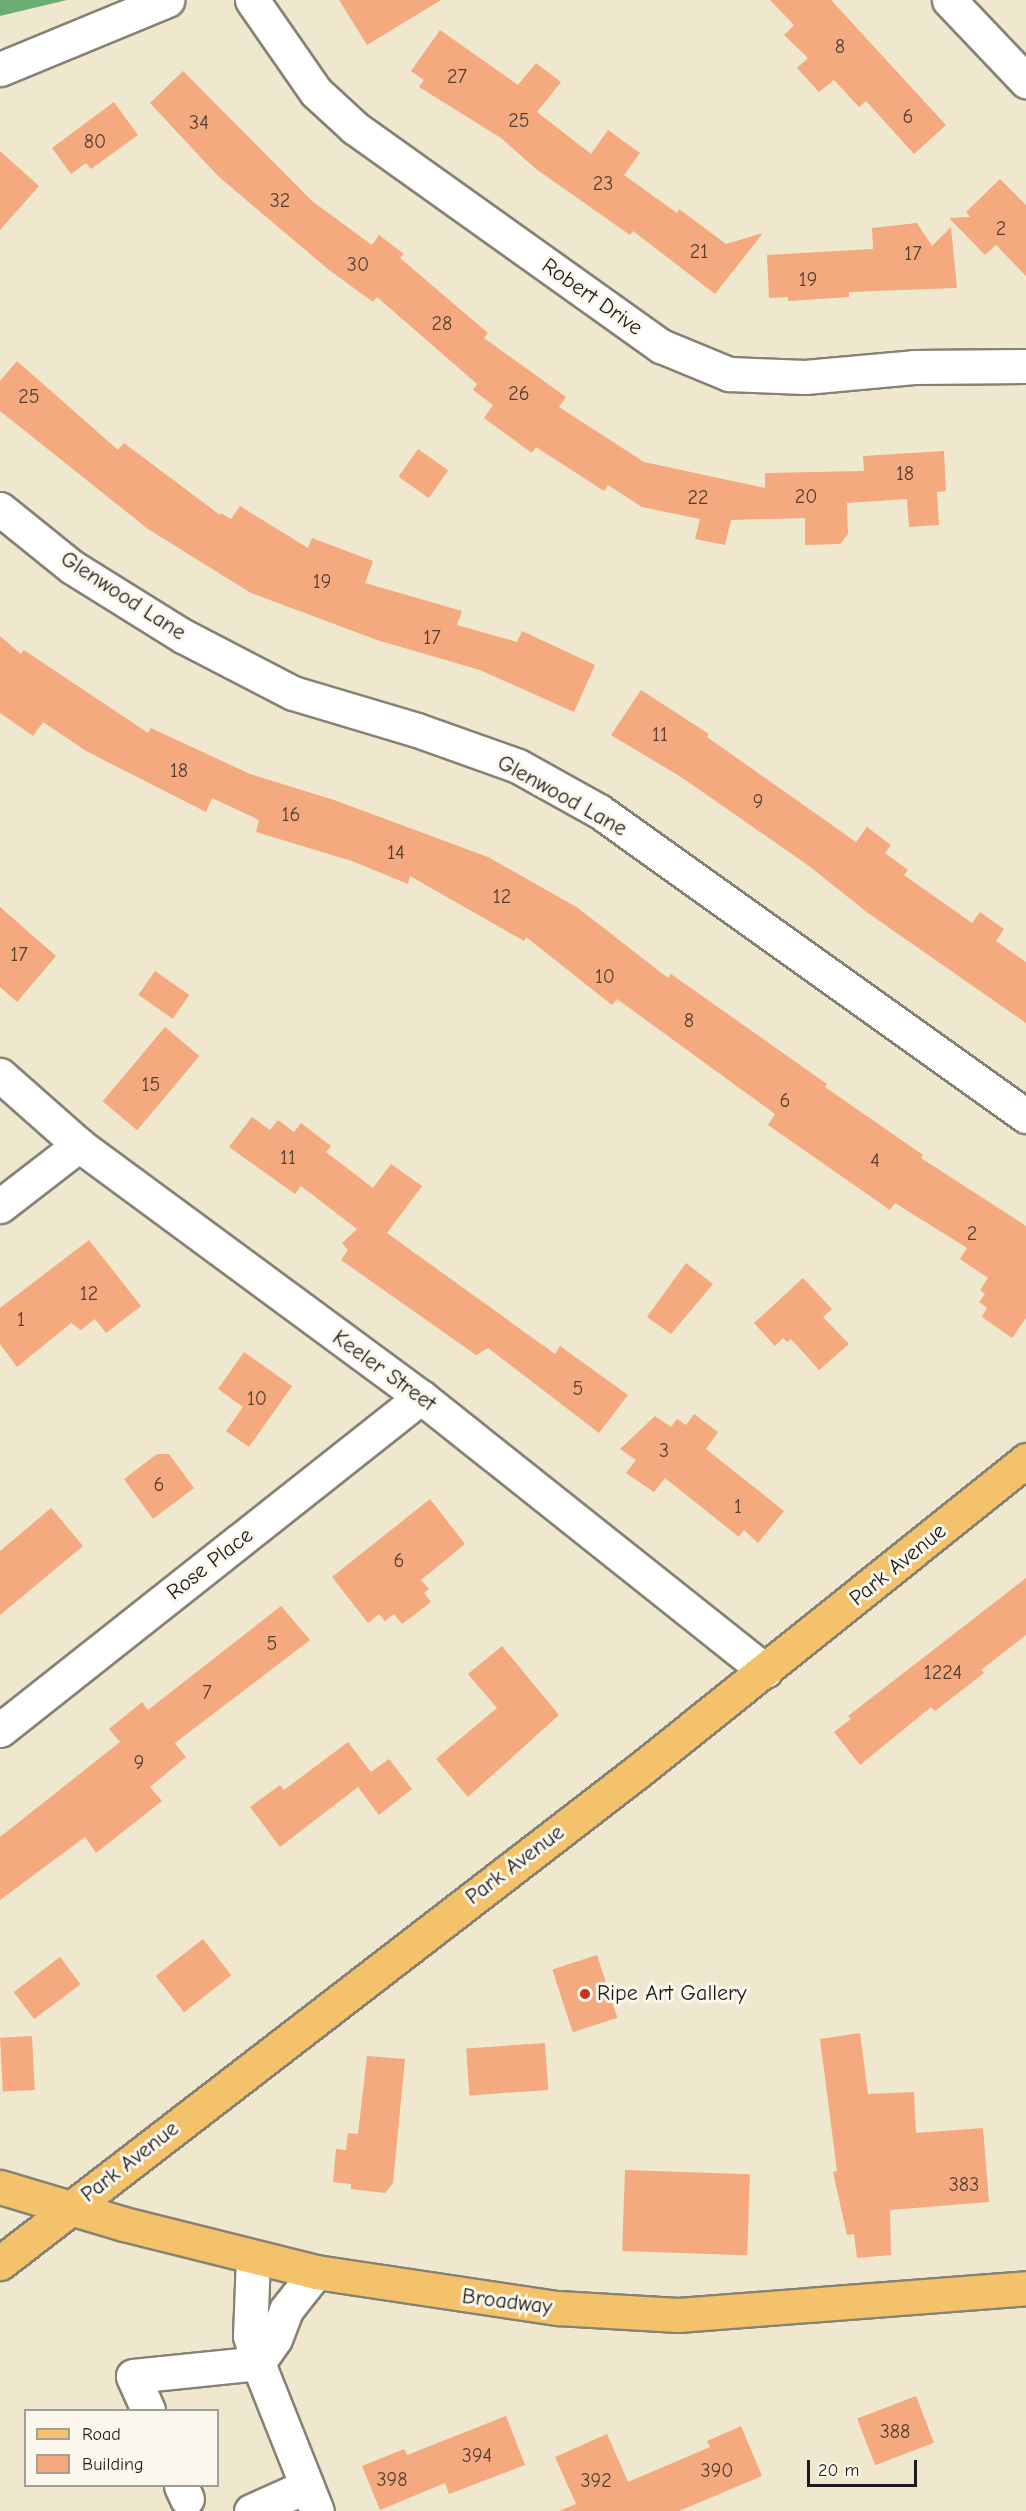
<!DOCTYPE html>
<style>
body{margin:0}
#map{position:relative;width:1026px;height:2511px;overflow:hidden;background:#f0e8ce;font-family:"Comic Neue",sans-serif}
div>[style]{position:absolute}
[style*='--x']{left:calc(var(--x)*1px);top:calc(var(--y)*1px);width:calc(var(--w)*1px);rotate:calc(var(--a)*1deg)}
.forest>*{inset:0;background:#6cad71}
.building>*{inset:0;background:#f4a97e;transform-origin:0 0}
.roads{filter:drop-shadow(2px 0 #868275) drop-shadow(-2px 0 #868275) drop-shadow(0 2px #868275) drop-shadow(0 -2px #868275)}
.minor>*{height:33px;margin:-16.5px;padding:0 16.5px;transform-origin:16.5px;border-radius:16.5px;background:#fff}
.major>*{height:33px;margin:-16.5px;padding:0 16.5px;transform-origin:16.5px;border-radius:16.5px;background:#f3c26a}
.dots>*{width:16px;height:16px;translate:-50% -50%;box-sizing:border-box;border:3px solid #fbf7ec;border-radius:50%}
span{translate:-50% -50%;white-space:nowrap;text-align:center;line-height:1.15;-webkit-text-stroke:6px #fbf7ec;paint-order:stroke}
.number-label{font-size:20px;color:#523f34}
.number-label span{-webkit-text-stroke-width:0}
.street-label{font-size:22px;color:#1c1c1c}
.poi-label{font-size:22px;color:#1c1c1c}
.left{translate:0 -50%;text-align:left}
.legend{position:absolute;left:24px;top:2409px;width:195px;height:78px;box-sizing:border-box;background:#fbf7ec;border:2px solid #a29f99;margin:0;padding:8px 10px;list-style:none;font-size:18px;color:#1c1c1c}
.legend li{display:flex;align-items:center;gap:12px;height:30px}
.legend b{width:30px;border:2px solid #a29f99}
.scale{position:absolute;left:807px;top:2460px;width:110px;height:27px;box-sizing:border-box;border:3px solid #1c1c1c;border-top:0;padding-left:8px;font-size:18px;line-height:21px;white-space:nowrap;color:#1c1c1c;-webkit-text-stroke:4px #fbf7ec;paint-order:stroke}
</style>
<div id="map">
<div class="forest">
<div style="clip-path:polygon(0 0,67px 0,0 16px)"></div>
</div>
<div class="building">
<div style="clip-path:polygon(339px 0,441px 0,367px 45px)"></div>
<div style="clip-path:polygon(770px 0,831px 0,946px 125px,914px 154px,866px 101px,859px 107px,834px 80px,819px 92px,797px 68px,808px 58px,784px 35px,794px 25px)"></div>
<div style="clip-path:polygon(440px 30px,518px 85px,536px 63px,561px 82px,537px 112px,591px 154px,608px 130px,640px 153px,624px 175px,677px 213px,679px 209px,726px 244px,763px 233px,715px 294px,633px 231px,630px 235px,536px 169px,501px 138px,419px 87px,424px 80px,411px 71px)"></div>
<div style="clip-path:polygon(183px 71px,312px 201px,372px 245px,379px 235px,404px 254px,400px 258px,488px 333px,484px 338px,566px 397px,559px 407px,644px 462px,765px 488px,765px 473px,864px 471px,863px 456px,944px 451px,946px 491px,937px 492px,939px 525px,909px 527px,907px 499px,847px 503px,848px 534px,840px 544px,805px 545px,805px 518px,731px 520px,725px 545px,695px 539px,700px 519px,642px 507px,608px 485px,604px 491px,536px 447px,532px 453px,484px 418px,493px 405px,473px 390px,477px 384px,377px 297px,373px 302px,329px 270px,218px 176px,150px 103px)"></div>
<div style="clip-path:polygon(114px 102px,138px 135px,91px 169px,86px 163px,71px 174px,52px 148px)"></div>
<div style="clip-path:polygon(0 151px,39px 186px,0 230px)"></div>
<div style="clip-path:polygon(1000px 179px,1026px 205px,1026px 276px,996px 245px,985px 255px,949px 218px,970px 217px,966px 212px)"></div>
<div style="clip-path:polygon(917px 223px,932px 246px,951px 227px,957px 288px,849px 292px,849px 297px,788px 301px,788px 297px,769px 298px,767px 255px,873px 249px,872px 228px)"></div>
<div style="clip-path:polygon(17px 361px,118px 450px,124px 443px,220px 515px,221px 513px,231px 519px,240px 506px,308px 548px,312px 538px,373px 561px,365px 583px,462px 611px,457px 625px,517px 642px,522px 631px,595px 665px,574px 712px,480px 670px,377px 640px,251px 593px,148px 529px,0 411px,0 381px)"></div>
<div style="left:418px;top:449px;width:37px;height:34px;rotate:35deg"></div>
<div style="clip-path:polygon(0 636px,21px 654px,24px 650px,148px 733px,151px 728px,250px 774px,334px 800px,488px 857px,578px 908px,668px 978px,671px 974px,827px 1084px,825px 1087px,923px 1155px,921px 1158px,1026px 1226px,1026px 1318px,1012px 1338px,982px 1317px,987px 1308px,979px 1302px,985px 1294px,980px 1290px,988px 1278px,960px 1259px,967px 1248px,895px 1203px,890px 1210px,768px 1125px,775px 1114px,617px 999px,612px 1005px,526px 937px,524px 941px,410px 876px,408px 884px,352px 861px,256px 832px,259px 820px,212px 798px,206px 812px,86px 751px,43px 722px,33px 736px,0 713px)"></div>
<div style="clip-path:polygon(641px 690px,709px 734px,707px 737px,856px 842px,867px 827px,891px 845px,885px 853px,908px 870px,904px 875px,972px 923px,980px 912px,1004px 929px,996px 941px,1026px 962px,1026px 1023px,868px 913px,809px 866px,681px 777px,611px 735px)"></div>
<div style="clip-path:polygon(0 907px,56px 956px,17px 1002px,0 987px)"></div>
<div style="left:155px;top:971px;width:42px;height:29px;rotate:35deg"></div>
<div style="left:165px;top:1027px;width:45px;height:97px;rotate:40deg"></div>
<div style="clip-path:polygon(252px 1117px,270px 1130px,278px 1120px,294px 1132px,301px 1123px,331px 1146px,326px 1152px,373px 1188px,391px 1164px,422px 1186px,387px 1233px,555px 1354px,560px 1346px,628px 1395px,599px 1433px,488px 1348px,476px 1355px,341px 1260px,348px 1250px,342px 1243px,357px 1229px,301px 1186px,295px 1194px,229px 1147px)"></div>
<div style="clip-path:polygon(89px 1240px,141px 1306px,106px 1333px,95px 1319px,81px 1330px,71px 1323px,17px 1367px,0 1344px,0 1308px)"></div>
<div style="clip-path:polygon(686px 1263px,713px 1284px,671px 1334px,647px 1317px)"></div>
<div style="clip-path:polygon(803px 1278px,832px 1309px,823px 1317px,849px 1344px,819px 1370px,791px 1339px,787px 1342px,783px 1338px,775px 1346px,754px 1323px)"></div>
<div style="clip-path:polygon(244px 1352px,292px 1386px,249px 1447px,226px 1431px,243px 1407px,218px 1389px)"></div>
<div style="clip-path:polygon(694px 1414px,718px 1432px,706px 1449px,784px 1511px,758px 1543px,744px 1530px,739px 1537px,665px 1478px,654px 1492px,626px 1473px,636px 1460px,620px 1449px,655px 1416px,671px 1427px,677px 1419px,686px 1425px)"></div>
<div style="clip-path:polygon(157px 1454px,169px 1454px,194px 1488px,153px 1519px,124px 1479px)"></div>
<div style="clip-path:polygon(430px 1499px,465px 1544px,421px 1580px,429px 1589px,424px 1593px,431px 1602px,402px 1624px,394px 1614px,385px 1621px,379px 1614px,368px 1623px,332px 1577px)"></div>
<div style="clip-path:polygon(51px 1508px,83px 1546px,0 1615px,0 1551px)"></div>
<div style="clip-path:polygon(1026px 1578px,1026px 1635px,981px 1670px,984px 1673px,935px 1711px,931px 1707px,860px 1765px,834px 1732px,851px 1719px,848px 1716px)"></div>
<div style="clip-path:polygon(281px 1606px,310px 1640px,175px 1743px,186px 1757px,150px 1787px,162px 1801px,96px 1853px,85px 1837px,0 1900px,0 1837px,120px 1742px,109px 1729px,142px 1702px,148px 1710px)"></div>
<div style="clip-path:polygon(502px 1646px,559px 1715px,468px 1797px,436px 1759px,497px 1708px,468px 1674px)"></div>
<div style="clip-path:polygon(348px 1742px,371px 1772px,389px 1759px,412px 1789px,379px 1815px,358px 1787px,280px 1847px,250px 1807px,280px 1785px,284px 1790px)"></div>
<div style="left:203px;top:1939px;width:46px;height:60px;rotate:52deg"></div>
<div style="left:597px;top:1955px;width:66px;height:47px;rotate:72deg"></div>
<div style="left:60px;top:1957px;width:34px;height:58px;rotate:53deg"></div>
<div style="clip-path:polygon(860px 2033px,868px 2094px,914px 2092px,916px 2133px,983px 2128px,989px 2202px,890px 2210px,891px 2255px,857px 2258px,854px 2234px,847px 2235px,833px 2172px,837px 2171px,820px 2039px)"></div>
<div style="left:32px;top:2036px;width:54px;height:32px;rotate:87deg"></div>
<div style="left:545px;top:2043px;width:47px;height:79px;rotate:86deg"></div>
<div style="clip-path:polygon(367px 2056px,405px 2059px,393px 2183px,385px 2193px,351px 2189px,351px 2184px,333px 2182px,336px 2149px,346px 2150px,348px 2133px,358px 2134px)"></div>
<div style="left:625px;top:2170px;width:125px;height:81px;rotate:2deg"></div>
<div style="left:916px;top:2396px;width:50px;height:63px;rotate:69deg"></div>
<div style="clip-path:polygon(506px 2416px,525px 2465px,449px 2494px,445px 2483px,380px 2510px,362px 2466px,404px 2449px,407px 2455px)"></div>
<div style="clip-path:polygon(741px 2426px,762px 2476px,679px 2511px,559px 2511px,576px 2504px,555px 2457px,607px 2434px,628px 2482px,710px 2447px,707px 2441px)"></div>
</div>
<div class="roads">
<div class="minor">
<div style="--x:252;--y:0;--w:112;--a:55.2"></div>
<div style="--x:316;--y:92;--w:53;--a:42.7"></div>
<div style="--x:355;--y:128;--w:376;--a:35.5"></div>
<div style="--x:661;--y:346;--w:74;--a:22.4"></div>
<div style="--x:729;--y:374;--w:76;--a:2.3"></div>
<div style="--x:805;--y:377;--w:109;--a:-5.2"></div>
<div style="--x:914;--y:367;--w:112;--a:-0.5"></div>
<div style="--x:949;--y:0;--w:112;--a:46.5"></div>
<div style="--x:0;--y:69;--w:181;--a:-22.4"></div>
<div style="--x:0;--y:509;--w:92;--a:38.9"></div>
<div style="--x:72;--y:567;--w:131;--a:31.9"></div>
<div style="--x:183;--y:636;--w:124;--a:27.4"></div>
<div style="--x:293;--y:693;--w:129;--a:16.6"></div>
<div style="--x:417;--y:730;--w:107;--a:19.6"></div>
<div style="--x:518;--y:766;--w:93;--a:29.1"></div>
<div style="--x:599;--y:811;--w:525;--a:35.54"></div>
<div style="--x:0;--y:1075;--w:106;--a:41.5"></div>
<div style="--x:79;--y:1145;--w:425;--a:36.4"></div>
<div style="--x:421;--y:1397;--w:440;--a:38.5"></div>
<div style="--x:0;--y:1206;--w:100;--a:-37.7"></div>
<div style="--x:0;--y:1730;--w:537;--a:-38.34"></div>
<div style="--x:253;--y:2258;--w:78;--a:92.2"></div>
<div style="--x:250;--y:2336;--w:28;--a:73"></div>
<div style="--x:258;--y:2363;--w:29;--a:-55"></div>
<div style="--x:275;--y:2339;--w:31;--a:-69"></div>
<div style="--x:286;--y:2310;--w:48;--a:-51.7"></div>
<div style="--x:148;--y:2410;--w:37;--a:-114"></div>
<div style="--x:133;--y:2376;--w:126;--a:-5.9"></div>
<div style="--x:258;--y:2363;--w:159;--a:68.3"></div>
<div style="--x:181;--y:2486;--w:14;--a:65"></div>
<div style="--x:251;--y:2511;--w:61;--a:-24.1"></div>
</div>
<div class="major">
<div style="--x:0;--y:2187;--w:129;--a:16.6"></div>
<div style="--x:124;--y:2224;--w:198;--a:14"></div>
<div style="--x:316;--y:2272;--w:245;--a:8.5"></div>
<div style="--x:558;--y:2308;--w:120;--a:3.3"></div>
<div style="--x:678;--y:2315;--w:349;--a:-4.4"></div>
<div style="--x:0;--y:2263;--w:804;--a:-37.63"></div>
<div style="--x:637;--y:1772;--w:499;--a:-38.7"></div>
</div>
</div>
<div class="dots">
<div style="left:585px;top:1994px;background:#c8321e"></div>
</div>
<div class="number-label">
<span style="left:840px;top:46px">8</span>
<span style="left:457px;top:76px">27</span>
<span style="left:908px;top:116px">6</span>
<span style="left:519px;top:120px">25</span>
<span style="left:199px;top:122px">34</span>
<span style="left:95px;top:141px">80</span>
<span style="left:603px;top:183px">23</span>
<span style="left:280px;top:200px">32</span>
<span style="left:1001px;top:228px">2</span>
<span style="left:699px;top:251px">21</span>
<span style="left:913px;top:253px">17</span>
<span style="left:358px;top:264px">30</span>
<span style="left:808px;top:279px">19</span>
<span style="left:442px;top:323px">28</span>
<span style="left:519px;top:393px">26</span>
<span style="left:29px;top:396px">25</span>
<span style="left:905px;top:473px">18</span>
<span style="left:806px;top:496px">20</span>
<span style="left:698px;top:497px">22</span>
<span style="left:322px;top:581px">19</span>
<span style="left:432px;top:637px">17</span>
<span style="left:660px;top:734px">11</span>
<span style="left:179px;top:770px">18</span>
<span style="left:758px;top:801px">9</span>
<span style="left:291px;top:814px">16</span>
<span style="left:396px;top:852px">14</span>
<span style="left:502px;top:896px">12</span>
<span style="left:19px;top:954px">17</span>
<span style="left:605px;top:976px">10</span>
<span style="left:689px;top:1020px">8</span>
<span style="left:151px;top:1084px">15</span>
<span style="left:785px;top:1100px">6</span>
<span style="left:288px;top:1157px">11</span>
<span style="left:875px;top:1160px">4</span>
<span style="left:972px;top:1233px">2</span>
<span style="left:89px;top:1293px">12</span>
<span style="left:21px;top:1319px">1</span>
<span style="left:578px;top:1388px">5</span>
<span style="left:257px;top:1398px">10</span>
<span style="left:664px;top:1450px">3</span>
<span style="left:159px;top:1484px">6</span>
<span style="left:738px;top:1506px">1</span>
<span style="left:399px;top:1560px">6</span>
<span style="left:272px;top:1643px">5</span>
<span style="left:943px;top:1672px">1224</span>
<span style="left:207px;top:1692px">7</span>
<span style="left:139px;top:1762px">9</span>
<span style="left:964px;top:2184px">383</span>
<span style="left:895px;top:2431px">388</span>
<span style="left:477px;top:2455px">394</span>
<span style="left:717px;top:2470px">390</span>
<span style="left:392px;top:2479px">398</span>
<span style="left:596px;top:2480px">392</span>
</div>
<div class="street-label">
<span style="left:592px;top:297px;rotate:35deg">Robert Drive</span>
<span style="left:123px;top:596px;rotate:33deg">Glenwood Lane</span>
<span style="left:562px;top:796px;rotate:29deg">Glenwood Lane</span>
<span style="left:384px;top:1371px;rotate:36deg">Keeler Street</span>
<span style="left:210px;top:1564px;rotate:-38deg">Rose Place</span>
<span style="left:898px;top:1565px;rotate:-39deg">Park Avenue</span>
<span style="left:515px;top:1865px;rotate:-37deg">Park Avenue</span>
<span style="left:130px;top:2162px;rotate:-38deg">Park Avenue</span>
<span style="left:507px;top:2302px;rotate:7deg">Broadway</span>
</div>
<div class="poi-label">
<span class="left" style="left:597px;top:1994px">Ripe Art Gallery</span>
</div>
<ul class="legend">
<li><b style="height:8px;background:#f3c26a"></b>Road</li>
<li><b style="height:16px;background:#f4a97e"></b>Building</li>
</ul>
<div class="scale">20 m</div>
</div>
